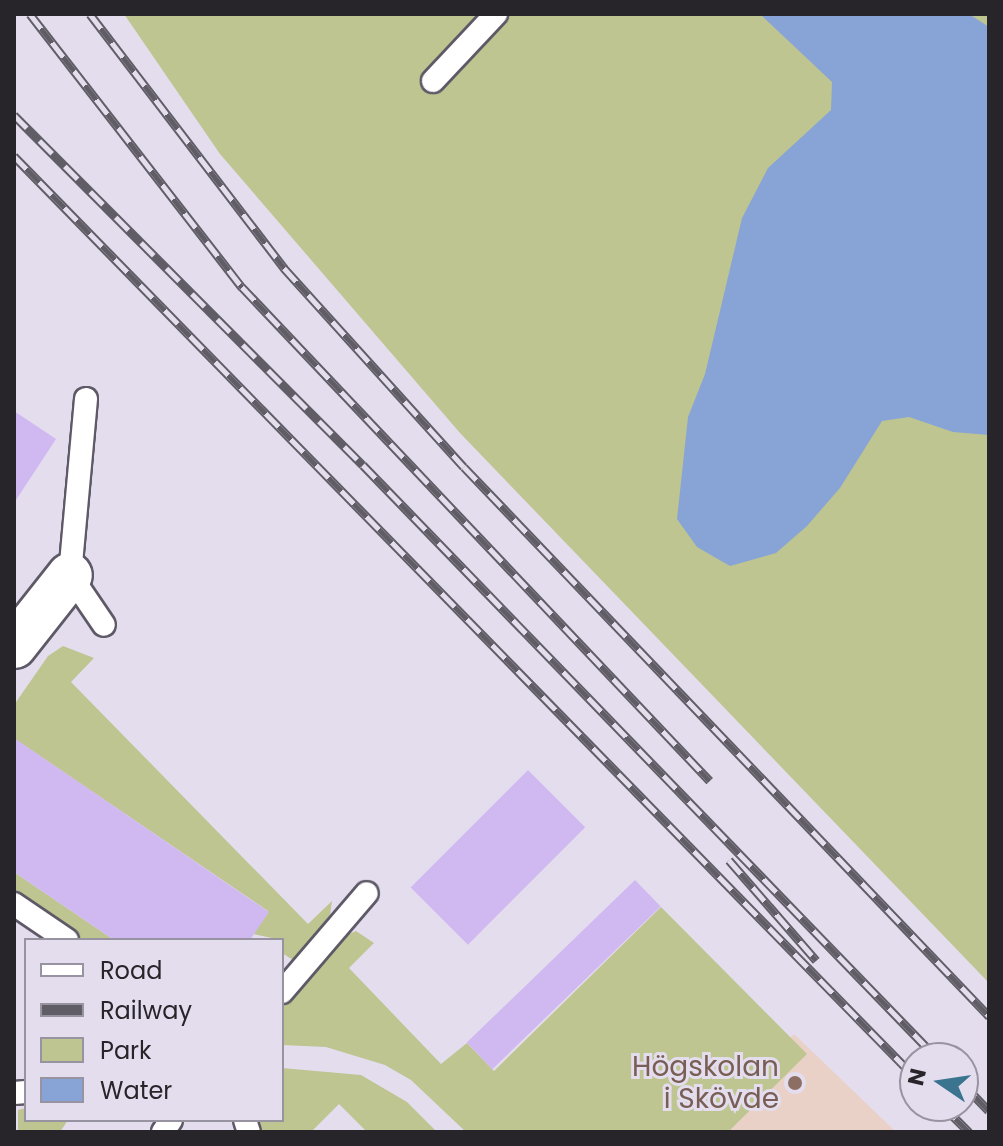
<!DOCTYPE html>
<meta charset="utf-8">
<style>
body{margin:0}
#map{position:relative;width:1003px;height:1146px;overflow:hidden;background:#e4ddee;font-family:Poppins,sans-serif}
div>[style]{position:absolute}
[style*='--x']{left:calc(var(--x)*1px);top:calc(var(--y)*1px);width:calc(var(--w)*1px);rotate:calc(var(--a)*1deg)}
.education>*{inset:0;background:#e9d1c8}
.green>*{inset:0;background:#bec590}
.water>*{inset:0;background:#88a4d6}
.building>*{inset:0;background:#d0b9f0;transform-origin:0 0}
.roads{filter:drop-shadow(2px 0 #5f5967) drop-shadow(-2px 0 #5f5967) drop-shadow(0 2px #5f5967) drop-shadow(0 -2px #5f5967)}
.lane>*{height:22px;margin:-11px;padding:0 11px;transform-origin:11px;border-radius:11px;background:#fff}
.street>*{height:44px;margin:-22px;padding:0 22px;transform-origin:22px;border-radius:22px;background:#fff}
.rail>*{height:9px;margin-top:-4.5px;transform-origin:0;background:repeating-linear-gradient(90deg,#e4ddee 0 18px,#615d66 0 36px);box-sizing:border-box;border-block:2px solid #615d66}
.dots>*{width:22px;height:22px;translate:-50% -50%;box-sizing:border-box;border:4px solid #e4ddee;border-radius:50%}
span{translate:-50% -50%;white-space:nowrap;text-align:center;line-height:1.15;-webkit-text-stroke:6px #e4ddee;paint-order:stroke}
.education-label{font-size:28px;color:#785e54}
.right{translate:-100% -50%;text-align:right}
.frame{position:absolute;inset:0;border:16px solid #27242a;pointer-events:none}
.legend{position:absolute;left:24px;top:938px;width:260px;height:184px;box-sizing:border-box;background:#e4ddee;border:2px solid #9893a0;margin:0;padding:10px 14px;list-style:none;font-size:24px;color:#27242a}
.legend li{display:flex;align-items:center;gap:16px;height:40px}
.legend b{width:40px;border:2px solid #9893a0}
.north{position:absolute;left:899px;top:1042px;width:80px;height:80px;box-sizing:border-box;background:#e4ddee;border:2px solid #9893a0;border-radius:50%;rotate:283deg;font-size:22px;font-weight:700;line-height:32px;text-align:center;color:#27242a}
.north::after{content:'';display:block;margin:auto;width:28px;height:36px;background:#3b748e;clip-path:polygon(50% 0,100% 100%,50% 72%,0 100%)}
</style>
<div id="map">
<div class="education">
<div style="clip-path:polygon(794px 1034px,896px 1132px,698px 1132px)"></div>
</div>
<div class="green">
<div style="clip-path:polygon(124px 14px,989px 14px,989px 983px,460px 433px,220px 154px)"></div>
<div style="clip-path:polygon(63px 646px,94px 658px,71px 682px,308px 924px,332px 901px,330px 915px,293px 960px,282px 953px,282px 940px,253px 934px,268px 911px,21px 743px,14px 751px,14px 705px,48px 656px)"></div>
<div style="clip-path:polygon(14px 872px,114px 940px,82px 940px,14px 894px)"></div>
<div style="clip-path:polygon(661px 907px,807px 1054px,728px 1132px,466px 1132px,411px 1080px,385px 1065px,326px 1047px,282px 1045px,282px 1007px,342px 937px,356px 931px,374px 943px,349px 968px,441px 1064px,467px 1043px,494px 1071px)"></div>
<div style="clip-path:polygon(282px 1068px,361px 1075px,407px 1102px,437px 1132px,367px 1132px,339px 1104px,311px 1132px,255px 1132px,251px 1120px,282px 1120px)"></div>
<div style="clip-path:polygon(26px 1108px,26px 1120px,68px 1120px,60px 1132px,18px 1132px,18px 1110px)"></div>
</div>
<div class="water">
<div style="clip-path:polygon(760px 14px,969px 14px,989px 27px,989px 435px,953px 432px,909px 417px,882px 421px,840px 488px,807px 526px,776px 553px,730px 566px,697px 547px,677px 519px,688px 417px,705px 374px,742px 218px,768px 168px,831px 110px,832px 82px)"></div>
</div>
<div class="building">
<div style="clip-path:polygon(14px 411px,56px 439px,14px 503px)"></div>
<div style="clip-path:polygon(14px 738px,269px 912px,250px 940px,114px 940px,14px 872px)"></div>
<div style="left:528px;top:770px;width:81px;height:166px;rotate:45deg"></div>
<div style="left:635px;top:880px;width:37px;height:234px;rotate:46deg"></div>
</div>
<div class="roads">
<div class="lane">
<div style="--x:433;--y:81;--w:92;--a:-46.8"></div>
<div style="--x:86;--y:399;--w:177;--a:95.2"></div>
<div style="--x:70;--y:575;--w:60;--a:55.8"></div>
<div style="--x:14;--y:904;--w:64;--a:34.2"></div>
<div style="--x:282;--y:992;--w:130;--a:-49.4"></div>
<div style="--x:14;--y:1093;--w:12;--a:-5"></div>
<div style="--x:245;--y:1120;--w:13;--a:72"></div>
<div style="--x:163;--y:1132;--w:14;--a:-56"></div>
</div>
<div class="street">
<div style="--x:14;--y:646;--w:90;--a:-51.7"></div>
</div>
</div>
<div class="rail">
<div style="--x:30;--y:14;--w:346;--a:52.2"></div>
<div style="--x:242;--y:287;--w:680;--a:46.55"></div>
<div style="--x:90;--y:14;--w:320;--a:52.6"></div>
<div style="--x:284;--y:268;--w:268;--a:47.9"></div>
<div style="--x:464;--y:467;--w:760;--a:46.28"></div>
<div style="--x:14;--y:115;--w:494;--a:45.1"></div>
<div style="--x:363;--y:465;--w:825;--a:45.93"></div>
<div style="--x:14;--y:156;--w:1288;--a:45.63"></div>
<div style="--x:729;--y:860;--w:133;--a:49"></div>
<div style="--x:963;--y:1084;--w:37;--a:46"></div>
<div style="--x:943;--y:1106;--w:37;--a:45"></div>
</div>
<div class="dots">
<div style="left:795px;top:1083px;background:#8d6e63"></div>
</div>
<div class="education-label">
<span class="right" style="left:779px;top:1083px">Högskolan<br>i Skövde</span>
</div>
<div class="frame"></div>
<ul class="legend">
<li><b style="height:10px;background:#fff"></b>Road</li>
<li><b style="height:10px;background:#615d66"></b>Railway</li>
<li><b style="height:22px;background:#bec590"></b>Park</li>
<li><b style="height:22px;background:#88a4d6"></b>Water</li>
</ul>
<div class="north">N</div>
</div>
